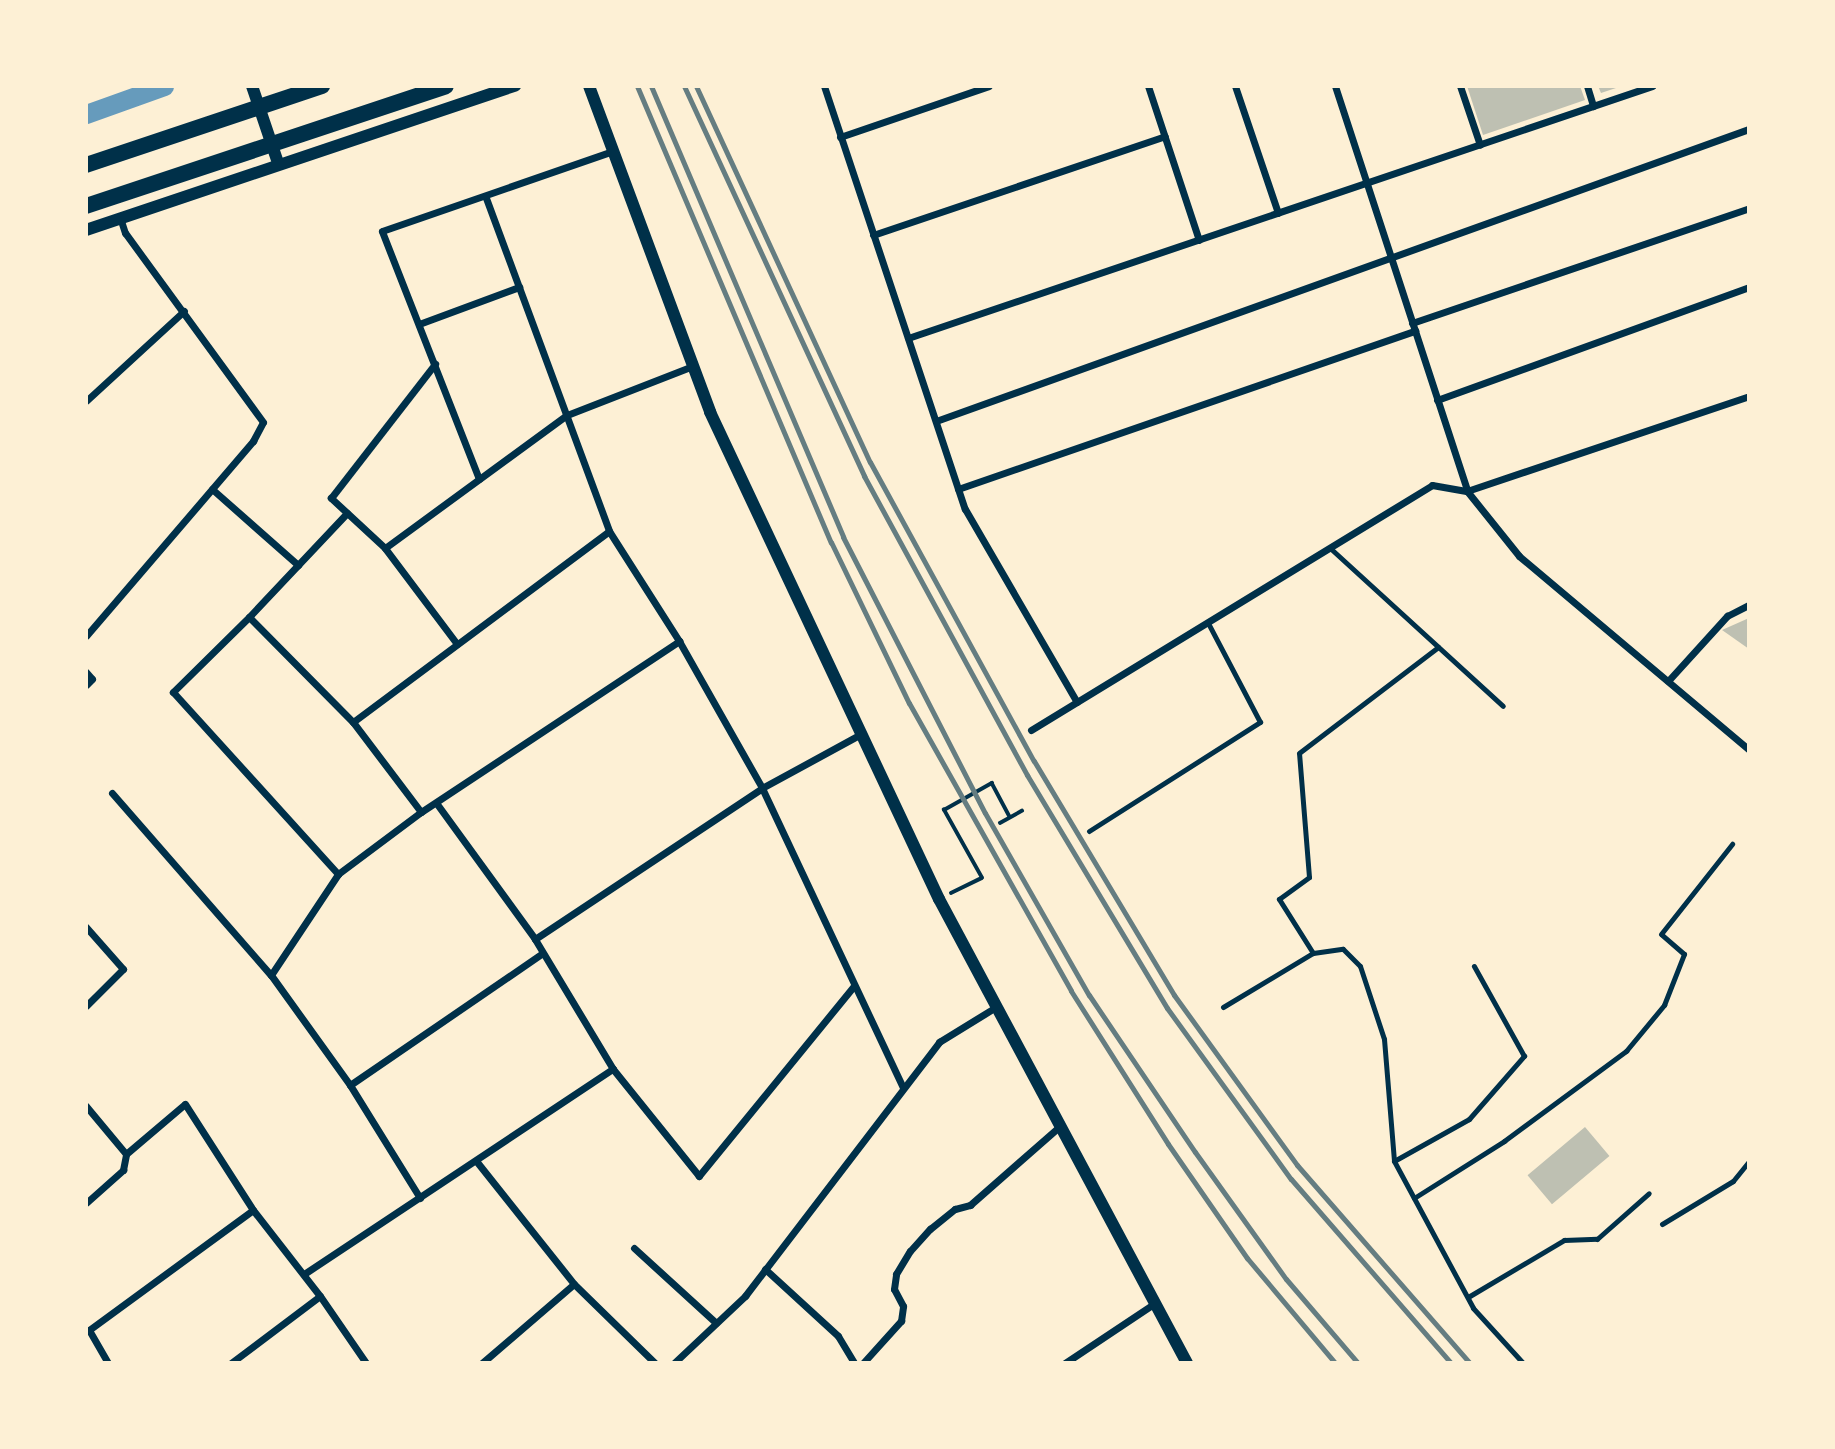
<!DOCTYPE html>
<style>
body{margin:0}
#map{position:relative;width:1835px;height:1449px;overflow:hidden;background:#fdf0d5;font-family:"Titillium Web",sans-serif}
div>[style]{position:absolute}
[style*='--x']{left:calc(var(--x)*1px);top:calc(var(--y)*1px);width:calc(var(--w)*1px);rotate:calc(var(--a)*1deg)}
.canal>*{height:19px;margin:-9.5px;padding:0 9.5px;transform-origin:9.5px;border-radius:9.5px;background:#669bbc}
.building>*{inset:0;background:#bec0b2;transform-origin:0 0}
.path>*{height:3.5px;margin:-1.75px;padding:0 1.75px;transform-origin:1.75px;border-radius:1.75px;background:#003049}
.service>*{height:5px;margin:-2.5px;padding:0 2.5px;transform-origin:2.5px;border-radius:2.5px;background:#003049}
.minor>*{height:7px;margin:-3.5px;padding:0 3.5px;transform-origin:3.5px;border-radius:3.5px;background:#003049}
.tertiary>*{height:12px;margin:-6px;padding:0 6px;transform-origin:6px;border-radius:6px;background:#003049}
.trunk>*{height:16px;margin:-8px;padding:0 8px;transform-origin:8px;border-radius:8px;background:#003049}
.rail>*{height:5px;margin:-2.5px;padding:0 2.5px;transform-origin:2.5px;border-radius:2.5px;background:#657d81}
span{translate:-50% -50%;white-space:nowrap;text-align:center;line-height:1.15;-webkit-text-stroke:7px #fdf0d5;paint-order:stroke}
.frame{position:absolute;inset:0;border:88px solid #fdf0d5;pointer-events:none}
</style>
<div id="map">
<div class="canal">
<div style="--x:86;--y:114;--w:83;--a:-19.7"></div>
</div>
<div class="building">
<div style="clip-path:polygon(1467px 86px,1580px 86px,1585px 100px,1483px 135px)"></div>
<div style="clip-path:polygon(1598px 86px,1622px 86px,1601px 93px)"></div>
<div style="clip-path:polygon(1749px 618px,1749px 649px,1722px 630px)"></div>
<div style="left:1585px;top:1127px;width:38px;height:75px;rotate:50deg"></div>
</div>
<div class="path">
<div style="--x:1000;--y:823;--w:25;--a:-29"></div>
<div style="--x:951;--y:893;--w:34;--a:-26"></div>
<div style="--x:982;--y:878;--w:78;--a:-119.2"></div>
<div style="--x:944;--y:810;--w:55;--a:-29.4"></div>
<div style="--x:992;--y:783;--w:38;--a:62"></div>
</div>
<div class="service">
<div style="--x:1330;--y:548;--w:234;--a:42.4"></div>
<div style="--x:1089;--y:831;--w:203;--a:-32.5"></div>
<div style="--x:1260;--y:722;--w:112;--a:-117.7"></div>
<div style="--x:1313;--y:953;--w:64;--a:-122.2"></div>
<div style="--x:1279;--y:899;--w:37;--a:-36"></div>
<div style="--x:1309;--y:877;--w:124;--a:-94.6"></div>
<div style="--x:1299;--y:753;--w:175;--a:-37.3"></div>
<div style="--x:1223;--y:1007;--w:105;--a:-31"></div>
<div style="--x:1313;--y:953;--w:30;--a:-8"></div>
<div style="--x:1343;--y:949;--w:24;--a:45"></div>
<div style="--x:1360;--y:966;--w:77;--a:71.8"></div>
<div style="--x:1384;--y:1039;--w:122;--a:85.3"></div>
<div style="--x:1394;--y:1161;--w:167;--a:61.7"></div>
<div style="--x:1473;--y:1308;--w:74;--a:47.7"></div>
<div style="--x:1394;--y:1161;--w:86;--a:-29.2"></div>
<div style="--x:1469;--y:1119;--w:84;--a:-48.9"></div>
<div style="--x:1524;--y:1056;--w:103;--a:-119.1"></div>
<div style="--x:1414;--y:1198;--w:107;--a:-32.3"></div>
<div style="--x:1504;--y:1141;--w:152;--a:-36.4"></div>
<div style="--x:1626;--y:1051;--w:60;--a:-50.4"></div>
<div style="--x:1664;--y:1005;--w:55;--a:-68.6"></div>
<div style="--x:1684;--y:954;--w:30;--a:-139"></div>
<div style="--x:1661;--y:934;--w:115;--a:-51.7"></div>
<div style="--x:1662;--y:1224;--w:83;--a:-31.2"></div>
<div style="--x:1733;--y:1181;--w:26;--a:-51"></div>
<div style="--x:1468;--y:1297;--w:112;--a:-30.7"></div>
<div style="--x:1564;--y:1240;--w:33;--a:-2"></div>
<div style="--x:1597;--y:1239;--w:69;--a:-41.5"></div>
</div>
<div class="minor">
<div style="--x:824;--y:86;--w:446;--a:71.6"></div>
<div style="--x:965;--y:509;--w:223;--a:59.9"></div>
<div style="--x:1148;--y:86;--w:162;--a:71.7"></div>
<div style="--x:1235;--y:86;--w:134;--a:71.3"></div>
<div style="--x:1335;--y:86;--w:426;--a:71.9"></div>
<div style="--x:1467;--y:491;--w:83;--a:51.3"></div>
<div style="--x:1519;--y:556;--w:301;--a:40.1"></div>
<div style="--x:1460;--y:86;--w:62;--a:71.3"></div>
<div style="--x:1587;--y:86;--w:21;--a:73"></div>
<div style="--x:840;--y:137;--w:157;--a:-18.9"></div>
<div style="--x:486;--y:198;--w:355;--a:69.7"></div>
<div style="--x:873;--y:235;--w:308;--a:-18.7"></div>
<div style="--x:1412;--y:323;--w:356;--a:-18.8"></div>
<div style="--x:419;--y:324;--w:107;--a:-20.3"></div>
<div style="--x:908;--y:338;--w:786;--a:-18.71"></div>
<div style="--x:1437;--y:400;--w:332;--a:-19.9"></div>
<div style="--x:86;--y:401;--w:133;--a:-42.6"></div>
<div style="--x:936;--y:421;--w:864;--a:-19.76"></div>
<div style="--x:479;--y:479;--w:266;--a:-111.4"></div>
<div style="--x:382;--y:231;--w:244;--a:-19.1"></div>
<div style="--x:212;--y:489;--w:115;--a:41.5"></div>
<div style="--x:958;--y:489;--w:484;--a:-19.1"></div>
<div style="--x:347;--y:513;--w:143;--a:133.3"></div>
<div style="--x:249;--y:617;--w:148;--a:45.3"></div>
<div style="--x:385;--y:548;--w:74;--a:-137.2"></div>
<div style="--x:331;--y:498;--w:170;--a:-52.2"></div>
<div style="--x:249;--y:617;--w:107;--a:135.4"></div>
<div style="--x:173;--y:692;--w:246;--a:47.8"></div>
<div style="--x:86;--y:636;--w:257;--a:-49.4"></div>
<div style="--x:253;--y:441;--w:21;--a:-62"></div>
<div style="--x:263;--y:422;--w:234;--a:-126.1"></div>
<div style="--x:125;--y:233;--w:16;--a:-108"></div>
<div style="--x:457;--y:644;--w:120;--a:-126.9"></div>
<div style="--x:385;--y:548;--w:225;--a:-36.2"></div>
<div style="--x:567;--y:415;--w:135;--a:-21.3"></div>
<div style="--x:86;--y:672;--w:9;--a:49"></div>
<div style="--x:92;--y:679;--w:8;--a:135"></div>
<div style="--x:1668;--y:681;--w:88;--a:-47.8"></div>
<div style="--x:1727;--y:616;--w:25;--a:-27"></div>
<div style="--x:1031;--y:730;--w:470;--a:-31.4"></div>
<div style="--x:1432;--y:485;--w:36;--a:10"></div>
<div style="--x:1467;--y:491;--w:298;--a:-18.6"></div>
<div style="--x:112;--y:793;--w:242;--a:48.9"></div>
<div style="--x:437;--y:804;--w:167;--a:54"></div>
<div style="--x:421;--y:812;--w:113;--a:-127.1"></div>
<div style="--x:353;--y:722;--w:319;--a:-36.7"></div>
<div style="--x:609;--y:531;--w:130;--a:57.5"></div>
<div style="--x:86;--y:927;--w:56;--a:48.6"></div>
<div style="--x:123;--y:969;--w:52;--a:135"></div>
<div style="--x:853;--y:987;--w:244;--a:129.2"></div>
<div style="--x:699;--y:1176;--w:137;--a:-128.8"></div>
<div style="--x:613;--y:1069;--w:152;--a:-121"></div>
<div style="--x:535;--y:939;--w:273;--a:-33.6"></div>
<div style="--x:762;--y:788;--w:113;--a:-28.6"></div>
<div style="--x:350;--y:1085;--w:232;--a:-34.4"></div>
<div style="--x:86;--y:1106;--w:62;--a:50.2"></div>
<div style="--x:477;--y:1162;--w:156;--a:51.5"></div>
<div style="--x:420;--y:1198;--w:133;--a:-121.8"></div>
<div style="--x:350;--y:1085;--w:135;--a:-125.7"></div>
<div style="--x:271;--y:975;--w:121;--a:-56.4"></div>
<div style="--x:338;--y:874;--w:104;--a:-36.8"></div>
<div style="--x:421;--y:812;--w:310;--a:-33.5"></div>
<div style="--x:679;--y:641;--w:169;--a:60.5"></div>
<div style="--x:762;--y:788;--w:331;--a:64.8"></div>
<div style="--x:86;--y:1203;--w:50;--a:-41.7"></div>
<div style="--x:123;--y:1170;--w:16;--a:-79"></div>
<div style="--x:126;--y:1154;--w:77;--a:-40.3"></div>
<div style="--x:185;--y:1104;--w:126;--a:57.3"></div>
<div style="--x:634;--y:1248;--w:111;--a:42.4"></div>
<div style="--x:765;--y:1269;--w:99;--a:42.5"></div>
<div style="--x:838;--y:1336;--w:31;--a:59"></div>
<div style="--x:304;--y:1274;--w:371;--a:-33.6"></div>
<div style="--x:108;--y:1363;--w:38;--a:-120"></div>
<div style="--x:89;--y:1330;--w:203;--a:-36.2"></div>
<div style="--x:253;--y:1210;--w:109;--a:52.1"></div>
<div style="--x:231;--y:1363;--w:111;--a:-37"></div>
<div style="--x:320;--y:1296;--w:81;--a:55.5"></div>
<div style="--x:482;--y:1363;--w:121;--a:-40.7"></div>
<div style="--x:574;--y:1284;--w:113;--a:44.3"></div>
<div style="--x:674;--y:1363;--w:98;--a:-43.3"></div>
<div style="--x:745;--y:1296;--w:320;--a:-52.6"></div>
<div style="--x:939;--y:1042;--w:67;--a:-31.6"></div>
<div style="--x:863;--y:1363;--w:57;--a:-47.9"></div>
<div style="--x:901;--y:1321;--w:15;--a:-82"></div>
<div style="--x:903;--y:1306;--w:19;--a:-118"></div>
<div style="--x:894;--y:1289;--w:15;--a:-82"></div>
<div style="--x:896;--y:1274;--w:27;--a:-59"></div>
<div style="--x:910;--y:1251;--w:30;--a:-48"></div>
<div style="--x:930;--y:1229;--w:32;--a:-39"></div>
<div style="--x:955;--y:1209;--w:16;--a:-15"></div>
<div style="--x:970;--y:1205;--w:120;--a:-41.3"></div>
<div style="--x:1065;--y:1363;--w:108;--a:-33.7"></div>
</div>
<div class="tertiary">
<div style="--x:252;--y:86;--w:81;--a:71.3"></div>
<div style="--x:589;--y:86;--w:348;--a:69.6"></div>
<div style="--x:710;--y:412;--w:538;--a:64.82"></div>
<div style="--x:939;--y:899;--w:526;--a:61.88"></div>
<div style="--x:86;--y:230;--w:453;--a:-18.6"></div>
</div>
<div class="trunk">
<div style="--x:86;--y:165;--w:249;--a:-18.5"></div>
<div style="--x:86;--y:206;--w:379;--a:-18.4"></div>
</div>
<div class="rail">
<div style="--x:637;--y:86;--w:496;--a:67"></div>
<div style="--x:831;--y:542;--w:179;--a:64.2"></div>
<div style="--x:909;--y:703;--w:330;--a:60.6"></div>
<div style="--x:1071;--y:991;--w:181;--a:57.6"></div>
<div style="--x:1168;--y:1144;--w:139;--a:55.3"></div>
<div style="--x:1247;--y:1258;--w:137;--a:50"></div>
<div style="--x:651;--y:86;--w:490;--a:66.9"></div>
<div style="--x:843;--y:537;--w:310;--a:62.8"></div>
<div style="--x:985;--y:813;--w:210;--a:60.3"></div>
<div style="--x:1089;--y:995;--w:189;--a:56"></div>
<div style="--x:1195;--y:1152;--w:156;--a:54.4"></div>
<div style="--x:1286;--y:1279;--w:111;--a:49.4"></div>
<div style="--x:684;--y:86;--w:430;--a:65.2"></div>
<div style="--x:864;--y:476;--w:341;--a:61.4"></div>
<div style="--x:1027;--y:775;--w:272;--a:59"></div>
<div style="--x:1167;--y:1008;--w:211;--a:54.1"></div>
<div style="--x:1291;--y:1179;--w:244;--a:49"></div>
<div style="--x:696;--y:86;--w:414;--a:65.2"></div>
<div style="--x:870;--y:462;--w:341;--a:61.3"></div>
<div style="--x:1034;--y:761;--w:273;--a:59.1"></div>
<div style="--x:1174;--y:995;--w:210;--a:54.1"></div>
<div style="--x:1297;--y:1165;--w:263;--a:48.9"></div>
</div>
<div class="frame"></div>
</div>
